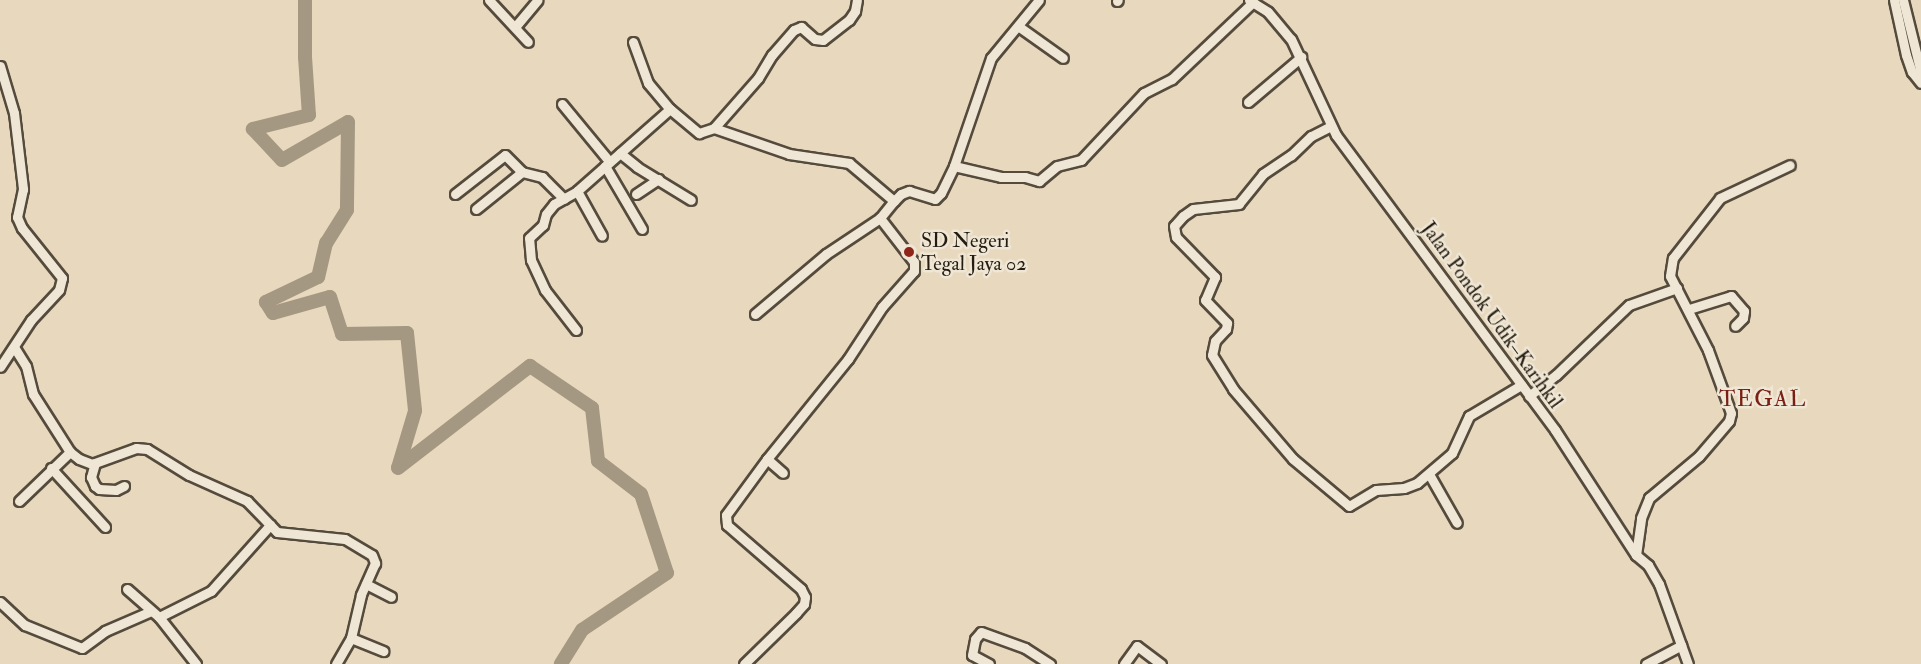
<!DOCTYPE html>
<meta charset="utf-8">
<style>
body{margin:0}
#map{position:relative;width:1921px;height:664px;overflow:hidden;background:#e7d8be;font-family:"IM FELL Double Pica",serif}
div>[style]{position:absolute}
[style*='--x']{left:calc(var(--x)*1px);top:calc(var(--y)*1px);width:calc(var(--w)*1px);rotate:calc(var(--a)*1deg)}
.river>*{height:14px;margin:-7px;padding:0 7px;transform-origin:7px;border-radius:7px;background:#a59883}
.roads{filter:drop-shadow(2px 0 #554b3c) drop-shadow(-2px 0 #554b3c) drop-shadow(0 2px #554b3c) drop-shadow(0 -2px #554b3c)}
.minor>*{height:9px;margin:-4.5px;padding:0 4.5px;transform-origin:4.5px;border-radius:4.5px;background:#efe6d5}
.dots>*{width:16px;height:16px;translate:-50% -50%;box-sizing:border-box;border:3px solid #efe6d5;border-radius:50%}
span{translate:-50% -50%;white-space:nowrap;text-align:center;line-height:1.15;-webkit-text-stroke:5px #efe6d5;paint-order:stroke}
.poi-label{font-size:20px;color:#241c10}
.left{translate:0 -50%;text-align:left}
.street-label{font-size:20px;color:#241c10}
.quarter-label{font-size:22px;color:#7a1f14;letter-spacing:1.5px}
</style>
<div id="map">
<div class="river">
<div style="--x:305;--y:0;--w:57;--a:90"></div>
<div style="--x:305;--y:57;--w:58;--a:86.1"></div>
<div style="--x:309;--y:115;--w:58;--a:166"></div>
<div style="--x:253;--y:129;--w:42;--a:46.9"></div>
<div style="--x:282;--y:160;--w:76;--a:-29.9"></div>
<div style="--x:348;--y:122;--w:88;--a:90.7"></div>
<div style="--x:347;--y:210;--w:39;--a:122"></div>
<div style="--x:326;--y:243;--w:35;--a:103"></div>
<div style="--x:318;--y:277;--w:58;--a:154.3"></div>
<div style="--x:266;--y:302;--w:13;--a:58"></div>
<div style="--x:273;--y:313;--w:59;--a:-15.7"></div>
<div style="--x:330;--y:297;--w:39;--a:72"></div>
<div style="--x:342;--y:334;--w:65;--a:-0.9"></div>
<div style="--x:407;--y:333;--w:78;--a:84.1"></div>
<div style="--x:415;--y:411;--w:59;--a:106.6"></div>
<div style="--x:398;--y:468;--w:167;--a:-37.7"></div>
<div style="--x:530;--y:366;--w:75;--a:34.1"></div>
<div style="--x:592;--y:408;--w:53;--a:83.5"></div>
<div style="--x:598;--y:461;--w:54;--a:37.5"></div>
<div style="--x:641;--y:494;--w:83;--a:71.8"></div>
<div style="--x:667;--y:573;--w:102;--a:146.2"></div>
<div style="--x:582;--y:630;--w:40;--a:122"></div>
</div>
<div class="roads">
<div class="minor">
<div style="--x:489;--y:0;--w:57;--a:47.1"></div>
<div style="--x:1249;--y:0;--w:22;--a:32"></div>
<div style="--x:1268;--y:12;--w:35;--a:50"></div>
<div style="--x:1291;--y:39;--w:106;--a:64.9"></div>
<div style="--x:1336;--y:135;--w:367;--a:53.4"></div>
<div style="--x:1555;--y:430;--w:149;--a:57.1"></div>
<div style="--x:1636;--y:555;--w:16;--a:40"></div>
<div style="--x:1648;--y:565;--w:22;--a:60"></div>
<div style="--x:1659;--y:584;--w:85;--a:70.1"></div>
<div style="--x:1894;--y:0;--w:56;--a:77.7"></div>
<div style="--x:1906;--y:55;--w:18;--a:71"></div>
<div style="--x:1912;--y:72;--w:14;--a:51"></div>
<div style="--x:1903;--y:0;--w:75;--a:76.1"></div>
<div style="--x:1117;--y:1;--w:1;--a:-45"></div>
<div style="--x:1018;--y:26;--w:55;--a:35.4"></div>
<div style="--x:515;--y:27;--w:35;--a:-50"></div>
<div style="--x:633;--y:42;--w:44;--a:69.9"></div>
<div style="--x:648;--y:83;--w:34;--a:50"></div>
<div style="--x:0;--y:66;--w:49;--a:73.4"></div>
<div style="--x:14;--y:113;--w:77;--a:83.2"></div>
<div style="--x:23;--y:189;--w:29;--a:102"></div>
<div style="--x:17;--y:217;--w:12;--a:66"></div>
<div style="--x:22;--y:228;--w:64;--a:51.3"></div>
<div style="--x:62;--y:278;--w:12;--a:104"></div>
<div style="--x:59;--y:290;--w:41;--a:133"></div>
<div style="--x:31;--y:320;--w:56;--a:123.4"></div>
<div style="--x:1248;--y:102;--w:70;--a:-40.3"></div>
<div style="--x:562;--y:104;--w:74;--a:50.5"></div>
<div style="--x:1331;--y:126;--w:22;--a:153"></div>
<div style="--x:1311;--y:136;--w:28;--a:136"></div>
<div style="--x:1291;--y:155;--w:34;--a:146"></div>
<div style="--x:1263;--y:174;--w:38;--a:129"></div>
<div style="--x:1239;--y:204;--w:46;--a:173.8"></div>
<div style="--x:1193;--y:209;--w:12;--a:145"></div>
<div style="--x:1183;--y:216;--w:13;--a:132"></div>
<div style="--x:1174;--y:226;--w:11;--a:80"></div>
<div style="--x:1176;--y:237;--w:56;--a:45.7"></div>
<div style="--x:1215;--y:277;--w:25;--a:113"></div>
<div style="--x:1205;--y:300;--w:32;--a:46"></div>
<div style="--x:1227;--y:323;--w:6;--a:99"></div>
<div style="--x:1226;--y:329;--w:16;--a:133"></div>
<div style="--x:1215;--y:341;--w:14;--a:102"></div>
<div style="--x:1212;--y:355;--w:40;--a:58"></div>
<div style="--x:1233;--y:389;--w:92;--a:49.4"></div>
<div style="--x:1293;--y:459;--w:73;--a:40"></div>
<div style="--x:1349;--y:506;--w:31;--a:-31"></div>
<div style="--x:1376;--y:490;--w:28;--a:-4"></div>
<div style="--x:1404;--y:488;--w:14;--a:-21"></div>
<div style="--x:1417;--y:483;--w:46;--a:-40.6"></div>
<div style="--x:1452;--y:453;--w:41;--a:-65.3"></div>
<div style="--x:1469;--y:416;--w:61;--a:-30.8"></div>
<div style="--x:714;--y:128;--w:67;--a:-48.7"></div>
<div style="--x:758;--y:78;--w:27;--a:-59"></div>
<div style="--x:772;--y:55;--w:33;--a:-49"></div>
<div style="--x:794;--y:30;--w:8;--a:-23"></div>
<div style="--x:801;--y:27;--w:18;--a:41"></div>
<div style="--x:815;--y:39;--w:8;--a:7"></div>
<div style="--x:823;--y:40;--w:33;--a:-38"></div>
<div style="--x:849;--y:20;--w:11;--a:-56"></div>
<div style="--x:855;--y:11;--w:11;--a:-80"></div>
<div style="--x:620;--y:153;--w:22;--a:39"></div>
<div style="--x:637;--y:167;--w:63;--a:31.4"></div>
<div style="--x:605;--y:166;--w:73;--a:59.6"></div>
<div style="--x:954;--y:166;--w:48;--a:13.2"></div>
<div style="--x:1001;--y:177;--w:24;--a:0"></div>
<div style="--x:1025;--y:177;--w:15;--a:16"></div>
<div style="--x:1039;--y:181;--w:23;--a:-40"></div>
<div style="--x:1057;--y:166;--w:25;--a:-14"></div>
<div style="--x:1081;--y:160;--w:92;--a:-46.8"></div>
<div style="--x:1144;--y:93;--w:31;--a:-27"></div>
<div style="--x:1172;--y:79;--w:112;--a:-43.5"></div>
<div style="--x:577;--y:191;--w:51;--a:60.9"></div>
<div style="--x:455;--y:194;--w:63;--a:-38"></div>
<div style="--x:505;--y:155;--w:24;--a:45"></div>
<div style="--x:522;--y:172;--w:21;--a:14"></div>
<div style="--x:542;--y:177;--w:31;--a:45"></div>
<div style="--x:636;--y:194;--w:27;--a:-34"></div>
<div style="--x:476;--y:209;--w:59;--a:-38.8"></div>
<div style="--x:1689;--y:309;--w:44;--a:-17.2"></div>
<div style="--x:1731;--y:296;--w:20;--a:49"></div>
<div style="--x:1744;--y:311;--w:7;--a:98"></div>
<div style="--x:1743;--y:318;--w:11;--a:135"></div>
<div style="--x:755;--y:314;--w:93;--a:-40.2"></div>
<div style="--x:826;--y:254;--w:65;--a:-33.7"></div>
<div style="--x:576;--y:330;--w:51;--a:-127.8"></div>
<div style="--x:545;--y:290;--w:33;--a:-115"></div>
<div style="--x:531;--y:260;--w:22;--a:-95"></div>
<div style="--x:529;--y:238;--w:19;--a:-43"></div>
<div style="--x:543;--y:225;--w:11;--a:-75"></div>
<div style="--x:546;--y:214;--w:13;--a:-51"></div>
<div style="--x:554;--y:204;--w:26;--a:-29"></div>
<div style="--x:577;--y:191;--w:124;--a:-41.4"></div>
<div style="--x:670;--y:109;--w:38;--a:40"></div>
<div style="--x:699;--y:133;--w:16;--a:-18"></div>
<div style="--x:714;--y:128;--w:79;--a:19.1"></div>
<div style="--x:789;--y:154;--w:61;--a:8.5"></div>
<div style="--x:849;--y:163;--w:59;--a:40.2"></div>
<div style="--x:894;--y:201;--w:10;--a:-45"></div>
<div style="--x:901;--y:194;--w:9;--a:-21"></div>
<div style="--x:909;--y:191;--w:27;--a:17"></div>
<div style="--x:935;--y:199;--w:8;--a:-45"></div>
<div style="--x:941;--y:193;--w:30;--a:-64"></div>
<div style="--x:954;--y:166;--w:114;--a:-71.1"></div>
<div style="--x:991;--y:58;--w:75;--a:-50.4"></div>
<div style="--x:14;--y:347;--w:22;--a:58"></div>
<div style="--x:26;--y:366;--w:29;--a:76"></div>
<div style="--x:33;--y:394;--w:69;--a:57.5"></div>
<div style="--x:70;--y:452;--w:11;--a:38"></div>
<div style="--x:79;--y:459;--w:14;--a:21"></div>
<div style="--x:92;--y:464;--w:47;--a:-20"></div>
<div style="--x:136;--y:448;--w:11;--a:5"></div>
<div style="--x:147;--y:449;--w:49;--a:31.8"></div>
<div style="--x:189;--y:475;--w:64;--a:24.1"></div>
<div style="--x:247;--y:501;--w:43;--a:45.9"></div>
<div style="--x:277;--y:532;--w:68;--a:5.9"></div>
<div style="--x:345;--y:539;--w:31;--a:31"></div>
<div style="--x:372;--y:555;--w:9;--a:69"></div>
<div style="--x:375;--y:563;--w:35;--a:114"></div>
<div style="--x:361;--y:595;--w:44;--a:103.1"></div>
<div style="--x:1529;--y:396;--w:34;--a:-38"></div>
<div style="--x:1556;--y:375;--w:101;--a:-43.8"></div>
<div style="--x:1629;--y:305;--w:51;--a:-19.5"></div>
<div style="--x:767;--y:459;--w:21;--a:41"></div>
<div style="--x:95;--y:463;--w:15;--a:106"></div>
<div style="--x:91;--y:477;--w:10;--a:66"></div>
<div style="--x:95;--y:486;--w:5;--a:37"></div>
<div style="--x:99;--y:489;--w:17;--a:3"></div>
<div style="--x:116;--y:490;--w:9;--a:-27"></div>
<div style="--x:51;--y:468;--w:80;--a:47.5"></div>
<div style="--x:1429;--y:474;--w:56;--a:60.3"></div>
<div style="--x:19;--y:501;--w:71;--a:-43.9"></div>
<div style="--x:1636;--y:555;--w:37;--a:-82"></div>
<div style="--x:1641;--y:518;--w:22;--a:-68"></div>
<div style="--x:1649;--y:498;--w:65;--a:-40"></div>
<div style="--x:1699;--y:456;--w:46;--a:-49.4"></div>
<div style="--x:1729;--y:421;--w:8;--a:-76"></div>
<div style="--x:1731;--y:413;--w:67;--a:-110.1"></div>
<div style="--x:1708;--y:350;--w:83;--a:-117.2"></div>
<div style="--x:1670;--y:276;--w:18;--a:-81"></div>
<div style="--x:1673;--y:258;--w:76;--a:-51.9"></div>
<div style="--x:1720;--y:198;--w:77;--a:-25.2"></div>
<div style="--x:366;--y:584;--w:28;--a:27"></div>
<div style="--x:127;--y:589;--w:43;--a:41.2"></div>
<div style="--x:159;--y:617;--w:58;--a:-26.6"></div>
<div style="--x:211;--y:591;--w:89;--a:-48.2"></div>
<div style="--x:0;--y:602;--w:34;--a:43"></div>
<div style="--x:25;--y:625;--w:61;--a:22"></div>
<div style="--x:82;--y:648;--w:29;--a:-36"></div>
<div style="--x:105;--y:631;--w:50;--a:-23.5"></div>
<div style="--x:159;--y:617;--w:60;--a:51.8"></div>
<div style="--x:336;--y:664;--w:30;--a:-60"></div>
<div style="--x:351;--y:638;--w:35;--a:22"></div>
<div style="--x:744;--y:664;--w:73;--a:-44.4"></div>
<div style="--x:796;--y:613;--w:12;--a:-48"></div>
<div style="--x:804;--y:604;--w:7;--a:-82"></div>
<div style="--x:805;--y:597;--w:9;--a:-117"></div>
<div style="--x:801;--y:589;--w:98;--a:-139.1"></div>
<div style="--x:727;--y:525;--w:10;--a:-96"></div>
<div style="--x:726;--y:515;--w:69;--a:-53.8"></div>
<div style="--x:767;--y:459;--w:129;--a:-51"></div>
<div style="--x:848;--y:359;--w:62;--a:-56.8"></div>
<div style="--x:882;--y:307;--w:48;--a:-48.4"></div>
<div style="--x:914;--y:271;--w:9;--a:-90"></div>
<div style="--x:914;--y:262;--w:56;--a:-127.7"></div>
<div style="--x:880;--y:218;--w:22;--a:-51"></div>
<div style="--x:989;--y:664;--w:19;--a:-152"></div>
<div style="--x:972;--y:655;--w:16;--a:-79"></div>
<div style="--x:975;--y:639;--w:9;--a:-49"></div>
<div style="--x:981;--y:632;--w:47;--a:20"></div>
<div style="--x:1025;--y:648;--w:30;--a:33"></div>
<div style="--x:1124;--y:664;--w:22;--a:-54"></div>
<div style="--x:1137;--y:646;--w:30;--a:37"></div>
<div style="--x:1646;--y:664;--w:40;--a:-28"></div>
</div>
</div>
<div class="dots">
<div style="left:909px;top:252px;background:#8f2418"></div>
</div>
<div class="poi-label">
<span class="left" style="left:921px;top:252px">SD Negeri<br>Tegal Jaya 02</span>
</div>
<div class="street-label">
<span style="left:1492px;top:315px;rotate:54deg">Jalan Pondok Udik–Karihkil</span>
</div>
<div class="quarter-label">
<span style="left:1763px;top:400px">TEGAL</span>
</div>
</div>
